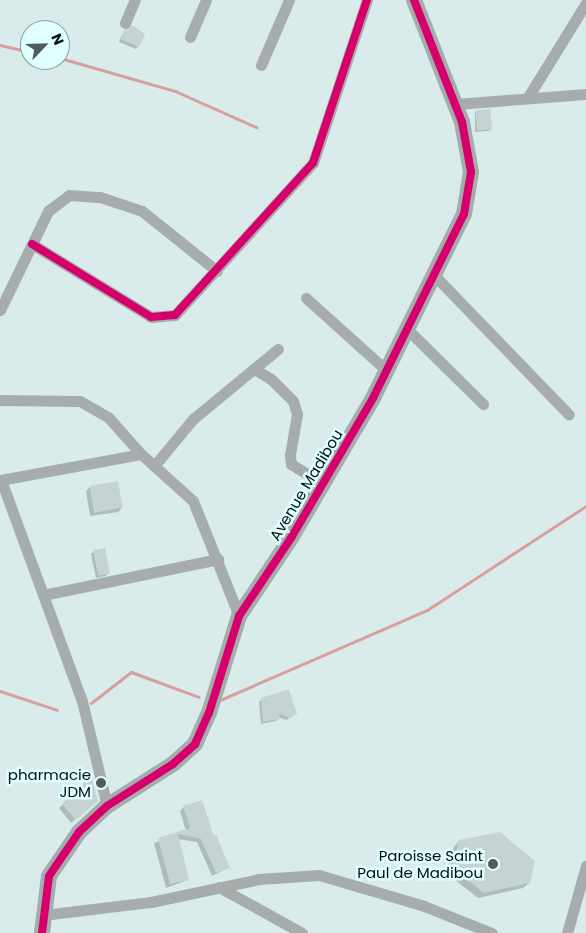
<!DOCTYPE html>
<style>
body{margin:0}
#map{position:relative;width:586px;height:933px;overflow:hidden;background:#daebeb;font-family:Poppins,sans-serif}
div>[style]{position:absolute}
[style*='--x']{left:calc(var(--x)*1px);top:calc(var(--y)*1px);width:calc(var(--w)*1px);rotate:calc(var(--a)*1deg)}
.shadow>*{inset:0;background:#0003}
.stream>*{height:3px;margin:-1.5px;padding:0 1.5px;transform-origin:1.5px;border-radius:1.5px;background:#d99fa0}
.building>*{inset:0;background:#c6d3d3;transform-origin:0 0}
.street>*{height:11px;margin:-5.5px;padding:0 5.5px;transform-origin:5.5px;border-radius:5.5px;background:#a7adad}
.secondary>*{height:16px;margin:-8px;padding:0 8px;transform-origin:8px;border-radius:8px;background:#a4acac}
.cycleway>*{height:8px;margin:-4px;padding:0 4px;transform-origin:4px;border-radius:4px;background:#d6006c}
.dots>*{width:14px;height:14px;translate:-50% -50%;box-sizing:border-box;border:2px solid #e0ffff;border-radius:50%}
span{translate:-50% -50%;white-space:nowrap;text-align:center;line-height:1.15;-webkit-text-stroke:5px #e0ffff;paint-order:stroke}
.street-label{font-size:15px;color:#050f0f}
.poi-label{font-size:15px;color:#050f0f}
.right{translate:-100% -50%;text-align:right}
.north{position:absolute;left:20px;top:20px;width:50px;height:50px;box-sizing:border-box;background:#e0ffff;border:1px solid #889f9f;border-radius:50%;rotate:66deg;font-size:14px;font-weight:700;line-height:20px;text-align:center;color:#050f0f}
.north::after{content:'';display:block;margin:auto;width:18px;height:22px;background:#505c5c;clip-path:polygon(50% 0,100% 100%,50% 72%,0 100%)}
</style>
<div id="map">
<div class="shadow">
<div style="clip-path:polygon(122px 34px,138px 46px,136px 49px,119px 42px)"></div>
<div style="clip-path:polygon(475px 111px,491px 129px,488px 131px,475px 132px)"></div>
<div style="clip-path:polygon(90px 487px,122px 508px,118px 512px,90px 516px,86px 491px)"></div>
<div style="clip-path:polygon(93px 552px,109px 573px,106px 576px,96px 578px,91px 554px)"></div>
<div style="clip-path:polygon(262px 699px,296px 714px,286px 720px,278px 717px,276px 721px,261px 724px,259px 702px)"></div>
<div style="clip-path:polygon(91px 778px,92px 805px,71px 823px,59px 808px)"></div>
<div style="clip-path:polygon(184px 807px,228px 868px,212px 876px,197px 842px,178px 839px,188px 880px,166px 888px,154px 843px,186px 831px,180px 811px)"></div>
<div style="clip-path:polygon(459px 841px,529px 883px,523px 888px,478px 898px,446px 873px,454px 847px)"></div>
</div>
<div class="stream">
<div style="--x:0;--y:45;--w:31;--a:13"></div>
<div style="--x:60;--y:58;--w:120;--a:16"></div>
<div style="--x:175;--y:91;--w:89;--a:24"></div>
<div style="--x:0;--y:691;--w:60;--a:18.4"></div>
<div style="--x:220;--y:700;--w:226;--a:-23.5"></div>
<div style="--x:427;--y:610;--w:190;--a:-33.2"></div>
<div style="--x:91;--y:703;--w:51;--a:-37.8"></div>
<div style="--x:131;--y:672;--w:72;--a:20.2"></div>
</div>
<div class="building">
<div style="clip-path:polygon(132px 25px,145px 34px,139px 47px,120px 39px,124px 30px)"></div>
<div style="left:490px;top:109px;width:20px;height:15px;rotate:84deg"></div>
<div style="left:118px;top:481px;width:27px;height:29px;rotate:80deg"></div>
<div style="left:105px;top:548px;width:26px;height:12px;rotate:79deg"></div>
<div style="clip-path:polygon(289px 689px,297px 714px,290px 718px,279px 714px,280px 719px,263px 722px,261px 698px)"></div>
<div style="clip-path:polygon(91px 776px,98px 801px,76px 820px,62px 804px)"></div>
<div style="clip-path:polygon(202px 800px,214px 836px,216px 835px,230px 868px,216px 873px,201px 839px,178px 834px,189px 880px,170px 884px,158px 838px,190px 828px,183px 806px)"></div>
<div style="clip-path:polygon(500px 832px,535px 861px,530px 883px,484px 893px,451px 867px,459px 840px)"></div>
</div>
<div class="street">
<div style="--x:125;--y:23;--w:25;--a:-67"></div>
<div style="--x:190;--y:37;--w:40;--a:-66.6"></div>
<div style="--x:261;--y:65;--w:71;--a:-66.7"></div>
<div style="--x:528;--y:97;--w:110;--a:-58.3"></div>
<div style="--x:456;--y:104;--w:130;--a:-4.4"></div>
<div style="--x:32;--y:244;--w:140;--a:31.5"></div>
<div style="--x:151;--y:317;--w:24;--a:-5"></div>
<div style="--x:175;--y:315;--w:205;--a:-47.8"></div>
<div style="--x:313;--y:163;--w:172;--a:-71.7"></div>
<div style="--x:434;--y:275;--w:194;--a:46"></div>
<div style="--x:306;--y:298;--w:108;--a:42"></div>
<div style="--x:0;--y:310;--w:110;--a:-64.1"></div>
<div style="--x:48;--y:211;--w:26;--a:-37"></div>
<div style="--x:69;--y:195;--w:31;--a:4"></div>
<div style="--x:100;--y:197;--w:44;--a:18.4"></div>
<div style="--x:142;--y:211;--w:96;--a:38.7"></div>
<div style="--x:407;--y:329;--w:107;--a:44.6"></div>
<div style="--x:256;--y:370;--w:17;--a:31"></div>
<div style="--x:271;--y:379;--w:31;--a:45"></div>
<div style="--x:293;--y:401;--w:14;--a:73"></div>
<div style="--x:297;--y:414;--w:42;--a:99.7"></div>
<div style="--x:290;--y:455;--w:9;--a:84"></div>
<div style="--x:291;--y:464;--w:38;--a:32"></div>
<div style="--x:0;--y:400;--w:80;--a:0.7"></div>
<div style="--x:80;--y:401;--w:32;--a:30"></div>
<div style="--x:108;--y:417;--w:50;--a:48.3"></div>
<div style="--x:141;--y:454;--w:70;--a:42.1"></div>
<div style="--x:193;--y:501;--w:124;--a:68.2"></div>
<div style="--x:154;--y:466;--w:61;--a:-50.3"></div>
<div style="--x:193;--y:419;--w:110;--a:-39.5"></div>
<div style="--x:0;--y:480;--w:143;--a:-10.4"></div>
<div style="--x:1;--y:480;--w:235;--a:69.9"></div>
<div style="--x:82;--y:701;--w:108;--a:76.6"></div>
<div style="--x:43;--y:595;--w:179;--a:-11.6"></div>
<div style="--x:219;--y:887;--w:95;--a:29"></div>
<div style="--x:43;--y:915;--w:109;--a:-6.9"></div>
<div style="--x:151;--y:902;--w:110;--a:-12"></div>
<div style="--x:259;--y:879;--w:60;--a:-3.8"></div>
<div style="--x:319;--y:875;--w:109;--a:16.4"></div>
<div style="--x:424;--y:906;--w:73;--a:21.7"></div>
<div style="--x:567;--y:933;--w:70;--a:-74.2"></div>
</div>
<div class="secondary">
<div style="--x:42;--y:933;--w:57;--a:-83"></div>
<div style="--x:49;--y:876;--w:53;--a:-55.7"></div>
<div style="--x:79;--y:832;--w:38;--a:-43"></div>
<div style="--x:107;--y:806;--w:78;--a:-32.5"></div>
<div style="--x:173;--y:764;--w:30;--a:-42"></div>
<div style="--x:195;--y:744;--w:34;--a:-66"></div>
<div style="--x:209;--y:713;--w:102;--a:-72.8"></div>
<div style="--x:239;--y:616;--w:94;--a:-56.3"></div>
<div style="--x:291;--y:538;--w:162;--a:-59.6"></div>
<div style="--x:373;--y:398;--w:205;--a:-63.7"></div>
<div style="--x:464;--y:214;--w:43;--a:-80.5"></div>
<div style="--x:471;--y:172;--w:51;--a:-100.2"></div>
<div style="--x:462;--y:122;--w:131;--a:-111.5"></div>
</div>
<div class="cycleway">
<div style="--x:32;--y:244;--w:140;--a:31.5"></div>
<div style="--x:151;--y:317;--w:24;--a:-5"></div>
<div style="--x:175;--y:315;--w:205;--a:-47.8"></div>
<div style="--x:313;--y:163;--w:172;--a:-71.7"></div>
<div style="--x:42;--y:933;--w:57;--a:-83"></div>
<div style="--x:49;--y:876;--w:53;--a:-55.7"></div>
<div style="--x:79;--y:832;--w:38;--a:-43"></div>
<div style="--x:107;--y:806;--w:78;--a:-32.5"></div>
<div style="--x:173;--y:764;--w:30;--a:-42"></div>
<div style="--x:195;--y:744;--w:34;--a:-66"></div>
<div style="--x:209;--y:713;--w:102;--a:-72.8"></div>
<div style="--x:239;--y:616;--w:94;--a:-56.3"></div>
<div style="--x:291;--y:538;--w:162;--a:-59.6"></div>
<div style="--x:373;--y:398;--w:205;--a:-63.7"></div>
<div style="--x:464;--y:214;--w:43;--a:-80.5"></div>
<div style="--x:471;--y:172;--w:51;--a:-100.2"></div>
<div style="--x:462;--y:122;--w:131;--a:-111.5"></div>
</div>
<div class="dots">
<div style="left:101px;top:783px;background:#505c5c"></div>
<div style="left:493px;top:864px;background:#505c5c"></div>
</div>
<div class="street-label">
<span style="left:306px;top:485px;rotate:-59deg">Avenue Madibou</span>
</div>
<div class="poi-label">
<span class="right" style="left:91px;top:783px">pharmacie<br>JDM</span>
<span class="right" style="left:483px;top:864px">Paroisse Saint<br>Paul de Madibou</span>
</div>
<div class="north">N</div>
</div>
